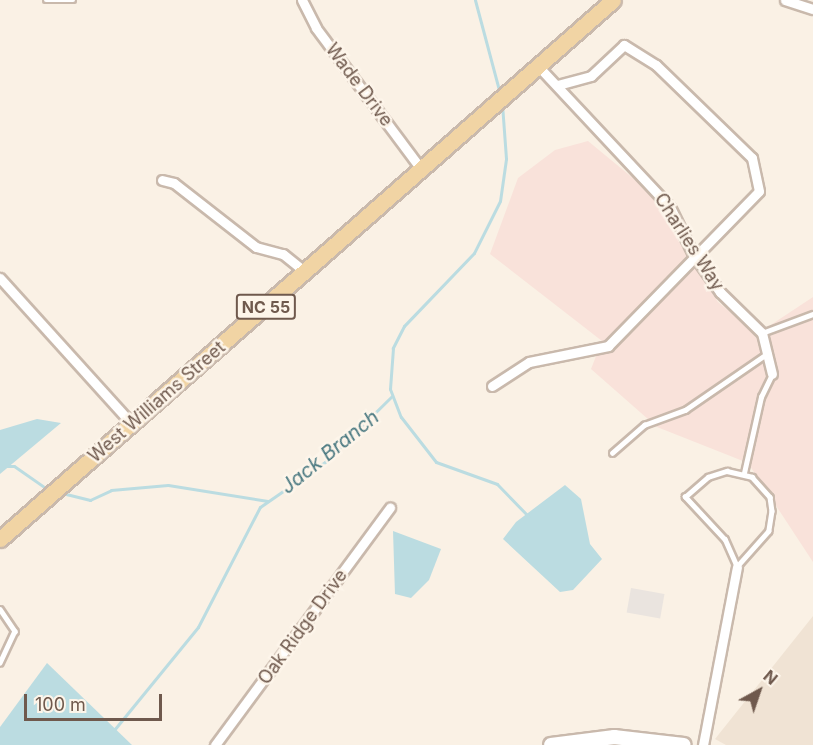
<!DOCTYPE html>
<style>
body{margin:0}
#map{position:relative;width:813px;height:745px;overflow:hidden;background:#faf1e5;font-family:Inter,sans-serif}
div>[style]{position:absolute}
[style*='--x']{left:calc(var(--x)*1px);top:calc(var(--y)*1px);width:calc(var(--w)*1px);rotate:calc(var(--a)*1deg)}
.residential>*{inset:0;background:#f0e3d4}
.commercial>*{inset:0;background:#f9e2da}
.industrial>*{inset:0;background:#eae4df;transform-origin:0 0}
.water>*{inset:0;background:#bbdce1}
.stream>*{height:3px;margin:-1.5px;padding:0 1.5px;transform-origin:1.5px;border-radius:1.5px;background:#bbdce1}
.roads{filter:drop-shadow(2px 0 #c9b9ac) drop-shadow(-2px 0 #c9b9ac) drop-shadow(0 2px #c9b9ac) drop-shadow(0 -2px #c9b9ac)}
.lane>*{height:4.5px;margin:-2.25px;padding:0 2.25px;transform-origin:2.25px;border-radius:2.25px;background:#fff}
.street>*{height:9px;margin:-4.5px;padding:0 4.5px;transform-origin:4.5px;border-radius:4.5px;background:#fff}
.secondary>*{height:14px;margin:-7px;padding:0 7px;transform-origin:7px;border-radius:7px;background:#fff}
.primary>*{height:15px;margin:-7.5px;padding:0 7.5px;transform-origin:7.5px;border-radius:7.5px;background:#f1d4a4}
span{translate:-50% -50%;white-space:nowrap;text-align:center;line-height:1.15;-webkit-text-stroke:5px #fdf5ea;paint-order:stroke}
.shield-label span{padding:2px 4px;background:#fdf5ea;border:2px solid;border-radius:4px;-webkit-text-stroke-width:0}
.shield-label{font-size:16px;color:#6f594d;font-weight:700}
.street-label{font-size:18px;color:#6f594d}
.water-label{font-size:20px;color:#497880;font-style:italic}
.north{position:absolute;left:729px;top:661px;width:60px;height:60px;-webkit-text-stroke:4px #fdf5ea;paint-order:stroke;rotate:40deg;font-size:16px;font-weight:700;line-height:24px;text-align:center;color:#6f594d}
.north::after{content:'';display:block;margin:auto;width:21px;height:27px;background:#6f594d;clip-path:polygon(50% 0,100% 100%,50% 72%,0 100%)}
.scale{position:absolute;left:24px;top:694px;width:138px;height:27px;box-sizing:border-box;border:3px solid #6f594d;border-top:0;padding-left:8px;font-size:18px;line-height:21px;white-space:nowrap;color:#6f594d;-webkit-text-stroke:4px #fdf5ea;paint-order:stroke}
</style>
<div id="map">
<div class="residential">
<div style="clip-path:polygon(813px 616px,813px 745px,726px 745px,715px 739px)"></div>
</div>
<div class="commercial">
<div style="clip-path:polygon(588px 141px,651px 193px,718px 302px,757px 334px,813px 297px,813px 562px,748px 463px,657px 427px,591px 369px,602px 341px,490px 254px,518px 178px,555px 150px)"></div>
</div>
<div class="industrial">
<div style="left:631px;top:588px;width:34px;height:25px;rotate:10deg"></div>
</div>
<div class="water">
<div style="clip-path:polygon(37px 419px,61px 423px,0 474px,0 430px)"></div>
<div style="clip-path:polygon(565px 485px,581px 499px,590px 544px,602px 559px,573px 590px,560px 592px,503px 539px,516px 522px)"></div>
<div style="clip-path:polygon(393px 531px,441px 549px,429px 580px,411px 598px,395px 594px)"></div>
<div style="clip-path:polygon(47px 663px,132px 745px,0 745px,0 727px)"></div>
</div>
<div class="stream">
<div style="--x:475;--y:0;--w:97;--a:75.1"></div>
<div style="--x:502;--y:104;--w:55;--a:85.8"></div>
<div style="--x:506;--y:159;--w:42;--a:98.1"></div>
<div style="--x:500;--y:201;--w:58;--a:116.6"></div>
<div style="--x:474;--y:253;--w:101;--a:133.8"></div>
<div style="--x:404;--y:326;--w:25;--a:117"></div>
<div style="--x:393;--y:348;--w:41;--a:94.2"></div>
<div style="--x:390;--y:389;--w:30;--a:69"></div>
<div style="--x:401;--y:417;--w:57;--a:52.1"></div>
<div style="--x:436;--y:462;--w:65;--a:19.8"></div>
<div style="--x:497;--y:484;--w:45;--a:45.9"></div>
<div style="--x:0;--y:466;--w:14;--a:0"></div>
<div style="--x:14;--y:466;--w:40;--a:34.9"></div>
<div style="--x:62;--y:493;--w:29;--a:14"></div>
<div style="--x:90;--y:500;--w:23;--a:-25"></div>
<div style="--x:111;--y:490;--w:57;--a:-5"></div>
<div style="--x:168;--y:485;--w:101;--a:9.1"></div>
<div style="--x:114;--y:730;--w:133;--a:-50.8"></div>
<div style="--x:198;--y:627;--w:135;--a:-62.7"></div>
<div style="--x:260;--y:507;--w:79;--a:-34.7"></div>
<div style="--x:325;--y:462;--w:93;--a:-44.6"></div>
</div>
<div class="roads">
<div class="lane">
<div style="--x:46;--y:0;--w:27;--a:0"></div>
<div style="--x:762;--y:333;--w:54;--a:-20.4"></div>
<div style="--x:612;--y:453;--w:43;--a:-41.2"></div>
<div style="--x:644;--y:425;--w:44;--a:-20.1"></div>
<div style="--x:685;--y:410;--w:101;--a:-34.5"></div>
<div style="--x:727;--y:471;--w:26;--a:13"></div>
<div style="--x:752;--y:477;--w:27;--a:48"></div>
<div style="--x:770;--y:497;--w:14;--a:82"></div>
<div style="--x:772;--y:511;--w:20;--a:99"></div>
<div style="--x:769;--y:531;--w:48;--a:131.6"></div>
<div style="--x:737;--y:567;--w:30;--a:-114"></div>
<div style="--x:725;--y:540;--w:59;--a:-132.9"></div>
<div style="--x:685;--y:497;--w:30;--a:-41"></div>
<div style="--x:708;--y:477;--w:20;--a:-18"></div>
<div style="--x:744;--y:473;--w:78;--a:-77.4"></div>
<div style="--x:761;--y:397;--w:25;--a:-64"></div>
<div style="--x:0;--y:609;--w:27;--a:56"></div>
<div style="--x:15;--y:631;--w:35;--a:115"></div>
</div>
<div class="street">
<div style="--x:302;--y:0;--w:31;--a:63"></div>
<div style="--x:316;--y:28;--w:176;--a:53.3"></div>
<div style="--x:785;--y:0;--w:29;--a:18"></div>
<div style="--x:538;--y:66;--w:193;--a:46.9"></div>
<div style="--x:670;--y:207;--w:52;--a:63.9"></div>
<div style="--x:693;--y:254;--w:47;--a:54.6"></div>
<div style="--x:720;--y:292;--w:59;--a:44.3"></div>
<div style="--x:762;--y:333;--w:42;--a:76.3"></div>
<div style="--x:162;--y:180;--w:12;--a:14"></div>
<div style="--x:174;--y:183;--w:104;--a:38"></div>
<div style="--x:256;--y:247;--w:28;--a:15"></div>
<div style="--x:283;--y:254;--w:28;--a:39"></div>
<div style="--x:0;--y:278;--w:195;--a:47.9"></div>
<div style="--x:492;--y:386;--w:44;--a:-33"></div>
<div style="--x:529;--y:362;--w:81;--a:-11.4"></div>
<div style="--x:608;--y:346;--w:216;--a:-45.7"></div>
<div style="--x:759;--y:191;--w:34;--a:-102"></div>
<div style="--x:752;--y:158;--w:134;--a:-135.9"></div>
<div style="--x:656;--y:65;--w:38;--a:-148"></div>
<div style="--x:624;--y:45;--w:45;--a:136.8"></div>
<div style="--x:591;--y:76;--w:34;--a:165"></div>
<div style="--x:215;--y:745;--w:295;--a:-53.6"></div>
<div style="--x:703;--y:745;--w:181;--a:-79.2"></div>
</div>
<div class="secondary">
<div style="--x:551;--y:745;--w:64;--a:-7.2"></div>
<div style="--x:614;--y:737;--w:70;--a:6.5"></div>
</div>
<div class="primary">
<div style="--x:0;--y:539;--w:816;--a:-41.32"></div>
</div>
</div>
<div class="shield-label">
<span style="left:266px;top:307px">NC 55</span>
</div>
<div class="street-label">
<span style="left:359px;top:85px;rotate:53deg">Wade Drive</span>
<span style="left:689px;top:242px;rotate:57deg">Charlies Way</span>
<span style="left:157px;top:402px;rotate:-41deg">West Williams Street</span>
<span style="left:303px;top:627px;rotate:-54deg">Oak Ridge Drive</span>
</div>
<div class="water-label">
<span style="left:330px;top:452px;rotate:-39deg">Jack Branch</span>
</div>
<div class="north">N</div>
<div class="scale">100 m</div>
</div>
